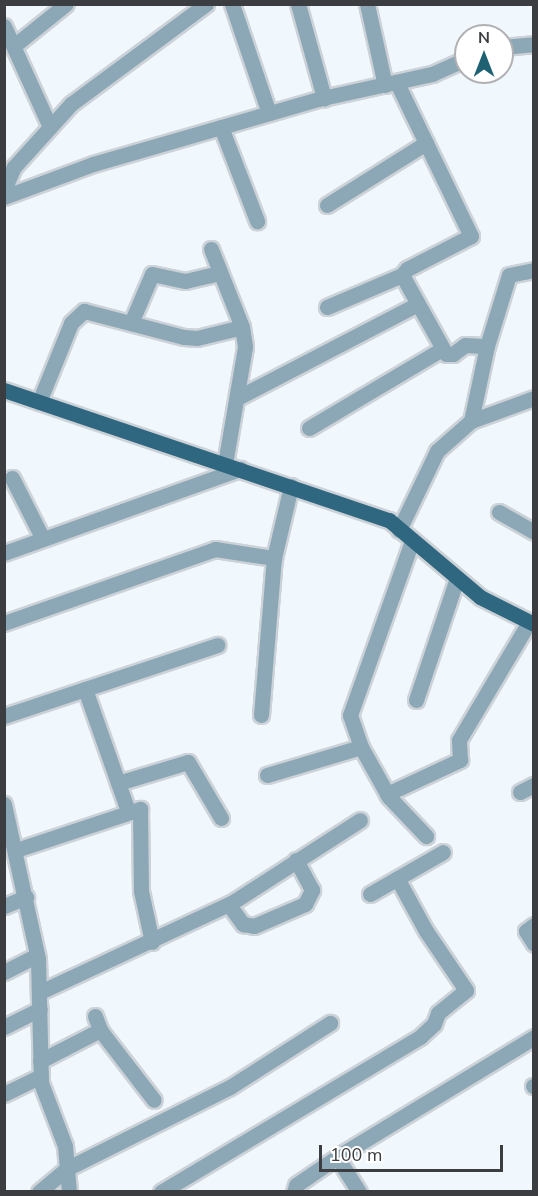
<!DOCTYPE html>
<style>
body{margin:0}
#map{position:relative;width:538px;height:1196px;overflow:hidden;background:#f0f7fd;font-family:"Nunito Sans",sans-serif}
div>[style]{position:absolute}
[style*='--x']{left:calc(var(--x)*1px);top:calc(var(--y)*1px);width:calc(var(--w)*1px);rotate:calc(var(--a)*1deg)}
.roads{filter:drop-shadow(2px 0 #ccd2d7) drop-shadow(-2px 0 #ccd2d7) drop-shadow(0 2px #ccd2d7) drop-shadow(0 -2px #ccd2d7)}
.minor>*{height:15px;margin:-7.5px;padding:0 7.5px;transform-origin:7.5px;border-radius:7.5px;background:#8ca8b7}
.major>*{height:15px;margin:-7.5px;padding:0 7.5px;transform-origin:7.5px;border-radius:7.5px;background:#2f6781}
span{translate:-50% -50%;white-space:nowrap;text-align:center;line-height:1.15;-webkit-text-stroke:6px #fff;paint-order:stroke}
.frame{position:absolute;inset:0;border:6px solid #3b3d40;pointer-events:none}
.north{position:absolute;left:454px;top:24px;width:60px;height:60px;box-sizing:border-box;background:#fff;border:2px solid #b1b1b3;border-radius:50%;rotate:0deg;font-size:16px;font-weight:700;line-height:24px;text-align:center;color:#3b3d40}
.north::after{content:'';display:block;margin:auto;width:21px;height:27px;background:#1d6173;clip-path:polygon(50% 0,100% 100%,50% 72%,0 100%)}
.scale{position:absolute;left:319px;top:1145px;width:184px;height:27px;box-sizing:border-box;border:3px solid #3b3d40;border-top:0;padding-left:8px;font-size:18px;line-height:21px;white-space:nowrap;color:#3b3d40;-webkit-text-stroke:4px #fff;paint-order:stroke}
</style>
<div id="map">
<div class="roads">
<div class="minor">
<div style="--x:232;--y:4;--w:115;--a:71.3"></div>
<div style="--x:298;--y:4;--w:98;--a:74.5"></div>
<div style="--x:367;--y:4;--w:83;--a:77.5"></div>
<div style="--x:4;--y:26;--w:111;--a:65.5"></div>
<div style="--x:15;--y:45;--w:65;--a:-38.8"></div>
<div style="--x:502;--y:47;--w:32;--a:-5"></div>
<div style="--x:397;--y:83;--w:170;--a:64.2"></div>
<div style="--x:471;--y:236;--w:72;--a:152.7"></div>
<div style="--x:407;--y:269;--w:8;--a:130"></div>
<div style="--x:402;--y:275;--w:90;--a:60.9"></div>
<div style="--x:446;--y:354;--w:7;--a:0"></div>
<div style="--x:453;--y:354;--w:15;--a:-37"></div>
<div style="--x:465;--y:345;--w:22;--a:3"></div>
<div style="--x:221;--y:127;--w:101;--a:69"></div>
<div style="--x:4;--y:190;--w:25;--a:-67"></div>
<div style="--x:14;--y:167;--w:85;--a:-47.9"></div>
<div style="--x:71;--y:104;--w:168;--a:-36.5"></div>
<div style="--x:4;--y:197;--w:95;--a:-20.3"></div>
<div style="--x:93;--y:164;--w:234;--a:-16.1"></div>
<div style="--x:318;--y:99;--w:117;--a:-12.4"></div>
<div style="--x:432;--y:74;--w:37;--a:-24"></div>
<div style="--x:327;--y:205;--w:117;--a:-32.1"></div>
<div style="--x:211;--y:249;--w:84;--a:68.3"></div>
<div style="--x:242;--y:327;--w:20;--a:81"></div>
<div style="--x:245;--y:347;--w:119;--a:99.7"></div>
<div style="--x:327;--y:307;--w:82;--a:-23.1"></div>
<div style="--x:131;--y:323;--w:53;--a:-66.8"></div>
<div style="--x:152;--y:274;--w:34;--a:12"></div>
<div style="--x:185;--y:281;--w:35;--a:-13"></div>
<div style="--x:239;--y:397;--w:199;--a:-27.5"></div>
<div style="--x:39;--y:402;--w:85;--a:-67.9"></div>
<div style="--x:71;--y:323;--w:18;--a:-43"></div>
<div style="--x:84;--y:311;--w:103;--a:14.6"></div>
<div style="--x:184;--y:337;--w:13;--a:4"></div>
<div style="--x:197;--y:338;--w:46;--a:-13.7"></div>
<div style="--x:471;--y:421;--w:77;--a:-78"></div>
<div style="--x:487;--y:346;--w:74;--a:-72.8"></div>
<div style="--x:509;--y:275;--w:25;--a:-11"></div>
<div style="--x:309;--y:428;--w:155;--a:-30.7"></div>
<div style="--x:12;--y:478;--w:68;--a:63.1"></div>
<div style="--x:499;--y:512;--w:40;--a:29.7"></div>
<div style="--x:399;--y:530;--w:88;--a:-64.3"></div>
<div style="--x:437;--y:451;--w:45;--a:-41.4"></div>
<div style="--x:471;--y:421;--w:67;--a:-20.1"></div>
<div style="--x:412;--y:541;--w:185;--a:109.6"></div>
<div style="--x:350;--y:715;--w:34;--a:71"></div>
<div style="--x:361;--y:747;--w:57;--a:60.8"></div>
<div style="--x:389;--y:797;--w:54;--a:46.5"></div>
<div style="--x:4;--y:553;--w:251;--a:-19.6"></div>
<div style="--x:4;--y:623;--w:224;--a:-19.3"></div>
<div style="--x:215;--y:549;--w:60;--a:8.7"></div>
<div style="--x:85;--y:689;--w:129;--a:70.6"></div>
<div style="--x:416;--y:700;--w:129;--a:-71.4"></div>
<div style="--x:261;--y:715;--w:158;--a:-85.3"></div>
<div style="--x:274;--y:558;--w:74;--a:-76.7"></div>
<div style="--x:4;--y:716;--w:225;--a:-18.4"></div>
<div style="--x:267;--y:775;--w:98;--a:-16.6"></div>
<div style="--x:118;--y:783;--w:73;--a:-16.7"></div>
<div style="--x:188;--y:762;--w:65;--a:59.5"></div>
<div style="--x:520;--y:792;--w:16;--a:-27"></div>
<div style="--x:387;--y:794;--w:81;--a:-25"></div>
<div style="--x:460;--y:760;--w:20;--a:-93"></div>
<div style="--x:459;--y:740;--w:137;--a:-59.3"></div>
<div style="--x:4;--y:804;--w:159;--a:77.6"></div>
<div style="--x:38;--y:959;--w:124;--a:88.6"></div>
<div style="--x:41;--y:1083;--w:67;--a:69.1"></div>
<div style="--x:65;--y:1146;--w:46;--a:85"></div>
<div style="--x:16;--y:850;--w:131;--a:-18.3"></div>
<div style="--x:140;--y:809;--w:82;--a:89.3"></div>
<div style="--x:141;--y:891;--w:52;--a:77.8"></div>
<div style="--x:370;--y:894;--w:84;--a:-29.9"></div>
<div style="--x:229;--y:905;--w:24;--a:54"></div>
<div style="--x:243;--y:924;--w:11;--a:10"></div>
<div style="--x:254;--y:926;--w:56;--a:-23.3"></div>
<div style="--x:305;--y:904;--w:16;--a:-63"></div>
<div style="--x:312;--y:890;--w:34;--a:-118"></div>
<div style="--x:4;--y:906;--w:24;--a:-22"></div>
<div style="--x:534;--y:925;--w:10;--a:143"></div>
<div style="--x:526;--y:931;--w:15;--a:58"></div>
<div style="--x:4;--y:972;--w:37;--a:-27"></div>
<div style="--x:40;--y:992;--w:213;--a:-25"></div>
<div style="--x:233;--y:902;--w:151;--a:-32.8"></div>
<div style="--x:95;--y:1016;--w:15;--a:70"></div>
<div style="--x:100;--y:1030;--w:88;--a:52.4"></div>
<div style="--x:4;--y:1027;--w:40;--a:-26.6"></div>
<div style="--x:40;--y:1061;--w:68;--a:-27.3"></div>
<div style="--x:533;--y:1086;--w:1;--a:0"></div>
<div style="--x:4;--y:1094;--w:41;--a:-25.9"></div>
<div style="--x:337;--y:1157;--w:41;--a:57.8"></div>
<div style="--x:39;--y:1192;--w:38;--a:-40"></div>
<div style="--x:68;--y:1168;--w:181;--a:-26.6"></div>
<div style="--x:230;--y:1087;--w:119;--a:-32.6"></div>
<div style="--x:161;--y:1192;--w:302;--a:-30.9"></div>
<div style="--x:420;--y:1037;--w:19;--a:-43"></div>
<div style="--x:434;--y:1024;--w:12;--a:-70"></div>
<div style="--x:438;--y:1013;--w:36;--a:-39"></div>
<div style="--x:466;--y:990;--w:71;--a:-124.1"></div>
<div style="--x:426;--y:931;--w:60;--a:-118.7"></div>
<div style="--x:294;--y:1192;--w:7;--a:-74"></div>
<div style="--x:296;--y:1185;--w:50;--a:-34.3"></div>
<div style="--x:337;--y:1157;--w:231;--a:-31.3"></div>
</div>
<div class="major">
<div style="--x:4;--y:390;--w:406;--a:18.7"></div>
<div style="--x:389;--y:520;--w:119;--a:40.2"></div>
<div style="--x:480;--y:597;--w:60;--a:26.6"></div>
</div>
</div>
<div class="frame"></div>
<div class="north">N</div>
<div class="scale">100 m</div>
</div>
